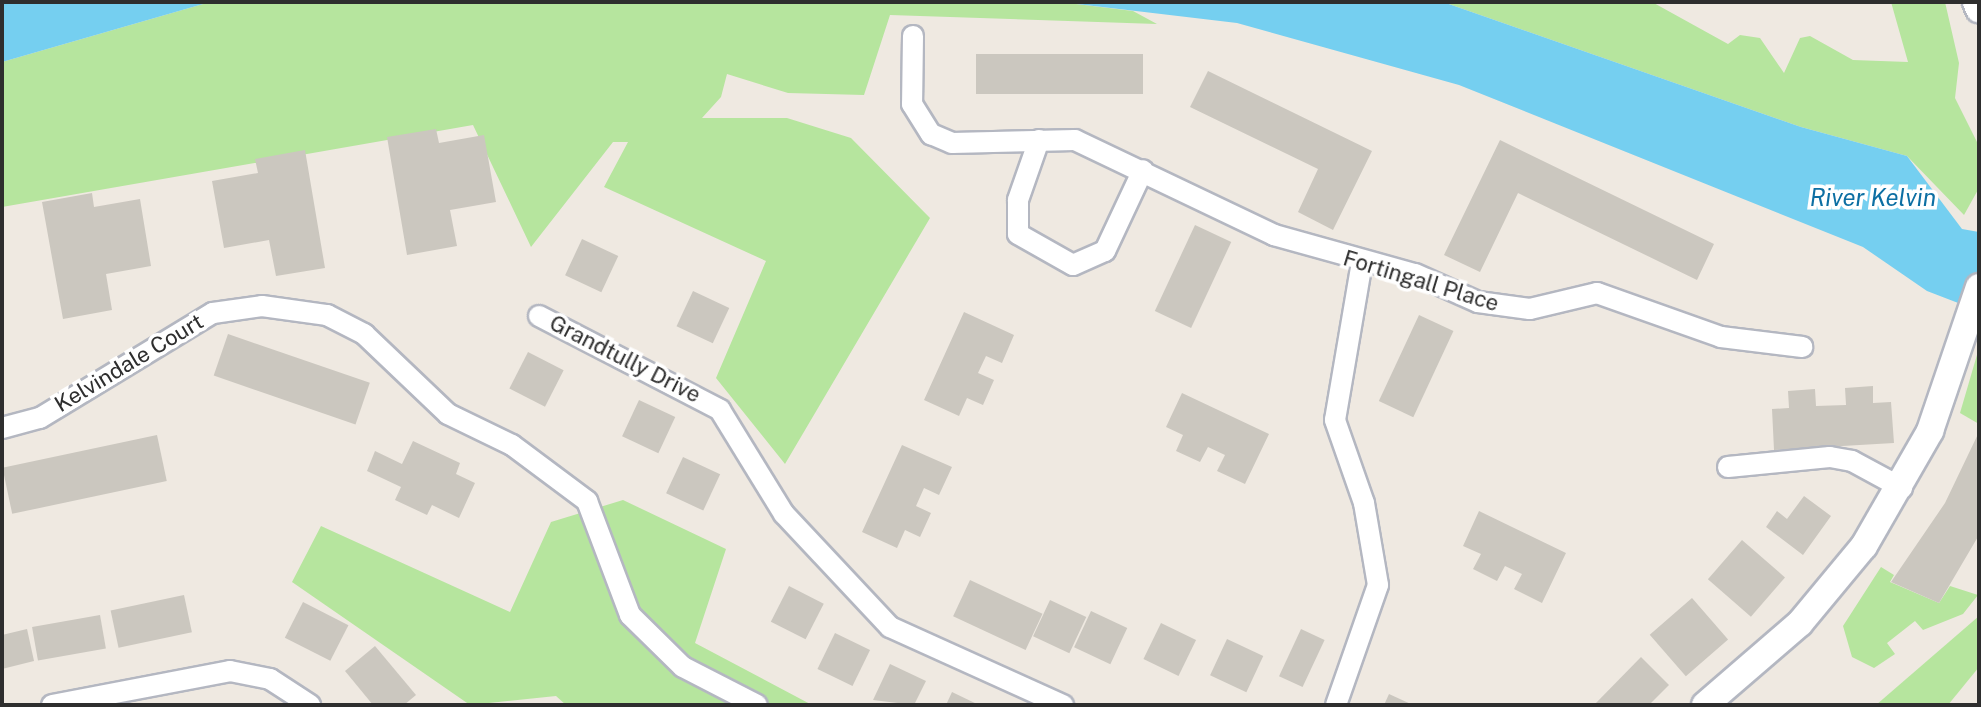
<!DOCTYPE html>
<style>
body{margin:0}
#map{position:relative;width:1981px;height:707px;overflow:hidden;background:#efe9e1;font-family:"Public Sans",sans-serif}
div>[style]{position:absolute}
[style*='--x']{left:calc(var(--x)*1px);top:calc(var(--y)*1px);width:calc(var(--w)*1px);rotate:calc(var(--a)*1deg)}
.green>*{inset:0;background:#b6e59e}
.water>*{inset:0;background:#75cff0}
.building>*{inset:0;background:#cbc7bf;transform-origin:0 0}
.roads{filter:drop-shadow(2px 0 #b4b7c1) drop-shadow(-2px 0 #b4b7c1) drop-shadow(0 2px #b4b7c1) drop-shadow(0 -2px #b4b7c1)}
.minor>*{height:20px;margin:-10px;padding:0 10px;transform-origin:10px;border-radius:10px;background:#fff}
.tertiary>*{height:26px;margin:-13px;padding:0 13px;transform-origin:13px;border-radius:13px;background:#fff}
span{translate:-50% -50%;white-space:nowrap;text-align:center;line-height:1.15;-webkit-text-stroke:7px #fff;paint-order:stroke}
.street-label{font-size:22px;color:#2e2e2e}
.water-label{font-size:24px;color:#0d6fa3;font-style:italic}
.frame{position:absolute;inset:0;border:4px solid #2e2e2e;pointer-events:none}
</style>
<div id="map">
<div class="green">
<div style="clip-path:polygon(210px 2px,1060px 2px,1133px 11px,1157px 24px,890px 15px,864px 95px,788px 93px,727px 74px,721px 97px,702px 118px,787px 118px,851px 138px,930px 218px,785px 464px,716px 378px,766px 261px,604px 187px,628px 142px,613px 142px,531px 247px,473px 125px,2px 207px,2px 62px)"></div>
<div style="clip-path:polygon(1443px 2px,1652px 2px,1728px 44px,1740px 35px,1760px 38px,1784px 73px,1800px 38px,1810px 36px,1853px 60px,1908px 62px,1891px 2px,1945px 2px,1959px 63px,1955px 98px,1979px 146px,1979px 188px,1964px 215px,1907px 156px,1801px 127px)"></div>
<div style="clip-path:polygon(1979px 348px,1979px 424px,1960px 413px)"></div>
<div style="clip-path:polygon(623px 500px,726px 549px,695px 643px,812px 705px,566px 705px,556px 696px,470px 705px,292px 582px,321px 526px,510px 612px,551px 522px)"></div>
<div style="clip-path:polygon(1881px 567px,1894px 575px,1890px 582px,1939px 603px,1950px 586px,1978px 595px,1963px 614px,1923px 630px,1915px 621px,1887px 643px,1895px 654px,1874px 668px,1852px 657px,1843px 626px)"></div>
<div style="clip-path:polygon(1979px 616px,1979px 667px,1948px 705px,1876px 705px)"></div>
</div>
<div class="water">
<div style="clip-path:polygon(2px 2px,210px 2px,2px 62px)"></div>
<div style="clip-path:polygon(1060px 2px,1443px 2px,1801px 127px,1907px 156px,1962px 229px,1979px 232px,1979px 311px,1927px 291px,1863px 247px,1459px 85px,1237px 23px)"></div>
</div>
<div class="building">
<div style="left:1143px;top:54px;width:40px;height:167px;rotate:90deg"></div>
<div style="clip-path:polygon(1208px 71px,1372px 151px,1333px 230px,1298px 212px,1318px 169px,1190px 107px)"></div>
<div style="clip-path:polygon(436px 129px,439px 143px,484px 135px,496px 202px,450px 210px,457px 246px,407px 255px,387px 137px)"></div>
<div style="clip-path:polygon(1500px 140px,1714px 244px,1697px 280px,1518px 193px,1480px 272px,1444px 255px)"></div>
<div style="clip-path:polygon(305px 150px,325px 268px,276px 276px,269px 240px,224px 248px,212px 181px,258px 173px,255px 159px)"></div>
<div style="clip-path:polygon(92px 193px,94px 207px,140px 199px,151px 266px,106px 274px,112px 310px,63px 319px,42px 202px)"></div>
<div style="left:1195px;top:225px;width:40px;height:95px;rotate:25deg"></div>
<div style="left:582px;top:239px;width:40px;height:40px;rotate:25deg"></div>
<div style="left:693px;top:291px;width:40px;height:39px;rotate:25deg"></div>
<div style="clip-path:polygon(964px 312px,1014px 335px,1002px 363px,986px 356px,978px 373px,994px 380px,983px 405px,967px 398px,959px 416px,924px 400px)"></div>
<div style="left:1419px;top:315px;width:38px;height:95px;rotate:25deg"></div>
<div style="left:228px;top:334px;width:150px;height:44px;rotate:19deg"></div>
<div style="left:528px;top:352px;width:40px;height:41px;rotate:27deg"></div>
<div style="clip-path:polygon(1873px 386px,1873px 403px,1891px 402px,1894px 443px,1774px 450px,1772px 409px,1789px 408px,1788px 391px,1815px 389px,1816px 406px,1846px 405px,1845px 388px)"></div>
<div style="clip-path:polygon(1182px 393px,1269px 434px,1245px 484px,1217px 471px,1225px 455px,1208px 447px,1200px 462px,1176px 451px,1183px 435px,1166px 427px)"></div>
<div style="left:639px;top:400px;width:40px;height:40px;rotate:25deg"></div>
<div style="clip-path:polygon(1979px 432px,1979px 535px,1939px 603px,1891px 582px,1945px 503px)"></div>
<div style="left:157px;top:435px;width:47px;height:158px;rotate:78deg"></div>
<div style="clip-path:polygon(413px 441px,460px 463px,456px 474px,475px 483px,459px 518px,432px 505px,427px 515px,395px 500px,401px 487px,367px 471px,375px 451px,402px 464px)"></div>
<div style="clip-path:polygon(902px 445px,952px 467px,939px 495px,924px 488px,916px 506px,931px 513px,920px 537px,905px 530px,897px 548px,862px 532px)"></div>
<div style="left:683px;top:457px;width:41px;height:40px;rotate:25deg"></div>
<div style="clip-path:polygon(1804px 496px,1831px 516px,1803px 555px,1766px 527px,1777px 511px,1787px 519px)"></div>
<div style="clip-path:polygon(1479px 511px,1566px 553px,1542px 603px,1514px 589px,1522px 574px,1505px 566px,1497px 581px,1473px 569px,1481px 554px,1463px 546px)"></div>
<div style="left:1742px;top:540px;width:57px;height:52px;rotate:41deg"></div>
<div style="left:970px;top:580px;width:80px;height:40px;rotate:25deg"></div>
<div style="left:789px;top:586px;width:39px;height:40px;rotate:27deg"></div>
<div style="left:184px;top:595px;width:38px;height:75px;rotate:78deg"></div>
<div style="left:1692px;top:598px;width:55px;height:56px;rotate:49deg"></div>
<div style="left:1050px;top:600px;width:40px;height:40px;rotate:25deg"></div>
<div style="left:303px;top:602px;width:51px;height:40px;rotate:27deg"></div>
<div style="left:1091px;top:611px;width:40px;height:40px;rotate:25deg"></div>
<div style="left:100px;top:615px;width:34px;height:69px;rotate:80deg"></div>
<div style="left:1161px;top:623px;width:39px;height:40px;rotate:26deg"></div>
<div style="clip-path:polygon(27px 629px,34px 661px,2px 669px,2px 635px)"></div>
<div style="left:1301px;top:629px;width:26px;height:52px;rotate:25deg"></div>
<div style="left:835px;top:633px;width:39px;height:40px;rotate:26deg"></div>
<div style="left:1227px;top:639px;width:40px;height:40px;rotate:25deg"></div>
<div style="clip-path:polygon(375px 646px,416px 695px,404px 705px,373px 705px,345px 671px)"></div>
<div style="clip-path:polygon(1641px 657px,1669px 685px,1649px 705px,1594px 705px)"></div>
<div style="clip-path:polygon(890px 664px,926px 681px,914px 705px,873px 700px)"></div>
<div style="clip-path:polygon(952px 692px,979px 705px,946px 705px)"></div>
<div style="clip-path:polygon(1389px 694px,1413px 705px,1384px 705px)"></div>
</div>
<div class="roads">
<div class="minor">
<div style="--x:913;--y:36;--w:68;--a:90.8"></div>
<div style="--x:912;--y:104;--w:36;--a:58"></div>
<div style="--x:931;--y:134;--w:23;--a:23"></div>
<div style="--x:952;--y:143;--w:123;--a:-1.4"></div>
<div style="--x:1075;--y:140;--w:221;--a:25.5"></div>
<div style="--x:1274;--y:235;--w:146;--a:15.5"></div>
<div style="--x:1415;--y:274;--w:69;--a:24"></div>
<div style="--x:1478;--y:302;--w:52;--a:7.7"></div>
<div style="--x:1530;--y:309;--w:69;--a:-13.4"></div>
<div style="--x:1597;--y:293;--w:132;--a:19.5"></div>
<div style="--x:1721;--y:337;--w:82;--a:7"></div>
<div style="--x:1039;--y:140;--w:64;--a:109.3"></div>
<div style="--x:1018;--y:200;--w:34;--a:90"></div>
<div style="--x:1018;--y:234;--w:63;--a:29.4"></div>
<div style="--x:1073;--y:265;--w:35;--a:-24"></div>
<div style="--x:1105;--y:251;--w:89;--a:-64.9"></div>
<div style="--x:539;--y:316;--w:204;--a:27.4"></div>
<div style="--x:720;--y:410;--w:122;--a:58.4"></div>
<div style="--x:784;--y:514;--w:155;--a:46.8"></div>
<div style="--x:890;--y:627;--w:190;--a:24.3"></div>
<div style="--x:2;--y:428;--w:39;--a:-15"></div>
<div style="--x:40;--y:418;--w:202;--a:-31.3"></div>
<div style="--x:213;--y:313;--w:49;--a:-8.1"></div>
<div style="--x:262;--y:306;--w:66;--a:7.9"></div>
<div style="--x:327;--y:315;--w:42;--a:27.2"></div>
<div style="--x:364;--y:334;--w:116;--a:43.6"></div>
<div style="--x:448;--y:414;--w:71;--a:25.8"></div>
<div style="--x:512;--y:445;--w:94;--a:36.7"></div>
<div style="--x:587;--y:501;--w:122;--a:69.3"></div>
<div style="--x:630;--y:615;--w:74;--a:44.5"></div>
<div style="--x:683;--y:667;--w:83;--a:27.2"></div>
<div style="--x:1728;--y:467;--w:102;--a:-5.6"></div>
<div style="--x:1830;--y:457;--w:22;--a:10"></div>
<div style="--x:1852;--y:461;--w:57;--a:28.4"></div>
<div style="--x:52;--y:705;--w:181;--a:-10.8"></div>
<div style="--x:230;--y:671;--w:41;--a:11.3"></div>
<div style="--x:270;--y:679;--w:48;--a:33"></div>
<div style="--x:1336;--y:705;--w:127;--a:-70.7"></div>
<div style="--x:1378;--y:585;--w:83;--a:-99.7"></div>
<div style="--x:1364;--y:503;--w:88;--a:-109.3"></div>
<div style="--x:1335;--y:420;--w:160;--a:-80.3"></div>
</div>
<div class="tertiary">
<div style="--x:1976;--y:2;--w:8;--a:67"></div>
<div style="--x:1705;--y:705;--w:125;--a:-40.8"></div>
<div style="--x:1800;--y:623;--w:100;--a:-50.3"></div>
<div style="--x:1864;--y:546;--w:133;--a:-60.1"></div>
<div style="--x:1930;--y:431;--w:152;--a:-71.2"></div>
</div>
</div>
<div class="street-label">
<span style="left:1421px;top:281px;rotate:17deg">Fortingall Place</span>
<span style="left:625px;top:359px;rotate:27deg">Grandtully Drive</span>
<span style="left:129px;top:363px;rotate:-31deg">Kelvindale Court</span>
</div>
<div class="water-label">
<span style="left:1873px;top:198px">River Kelvin</span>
</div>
<div class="frame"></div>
</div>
